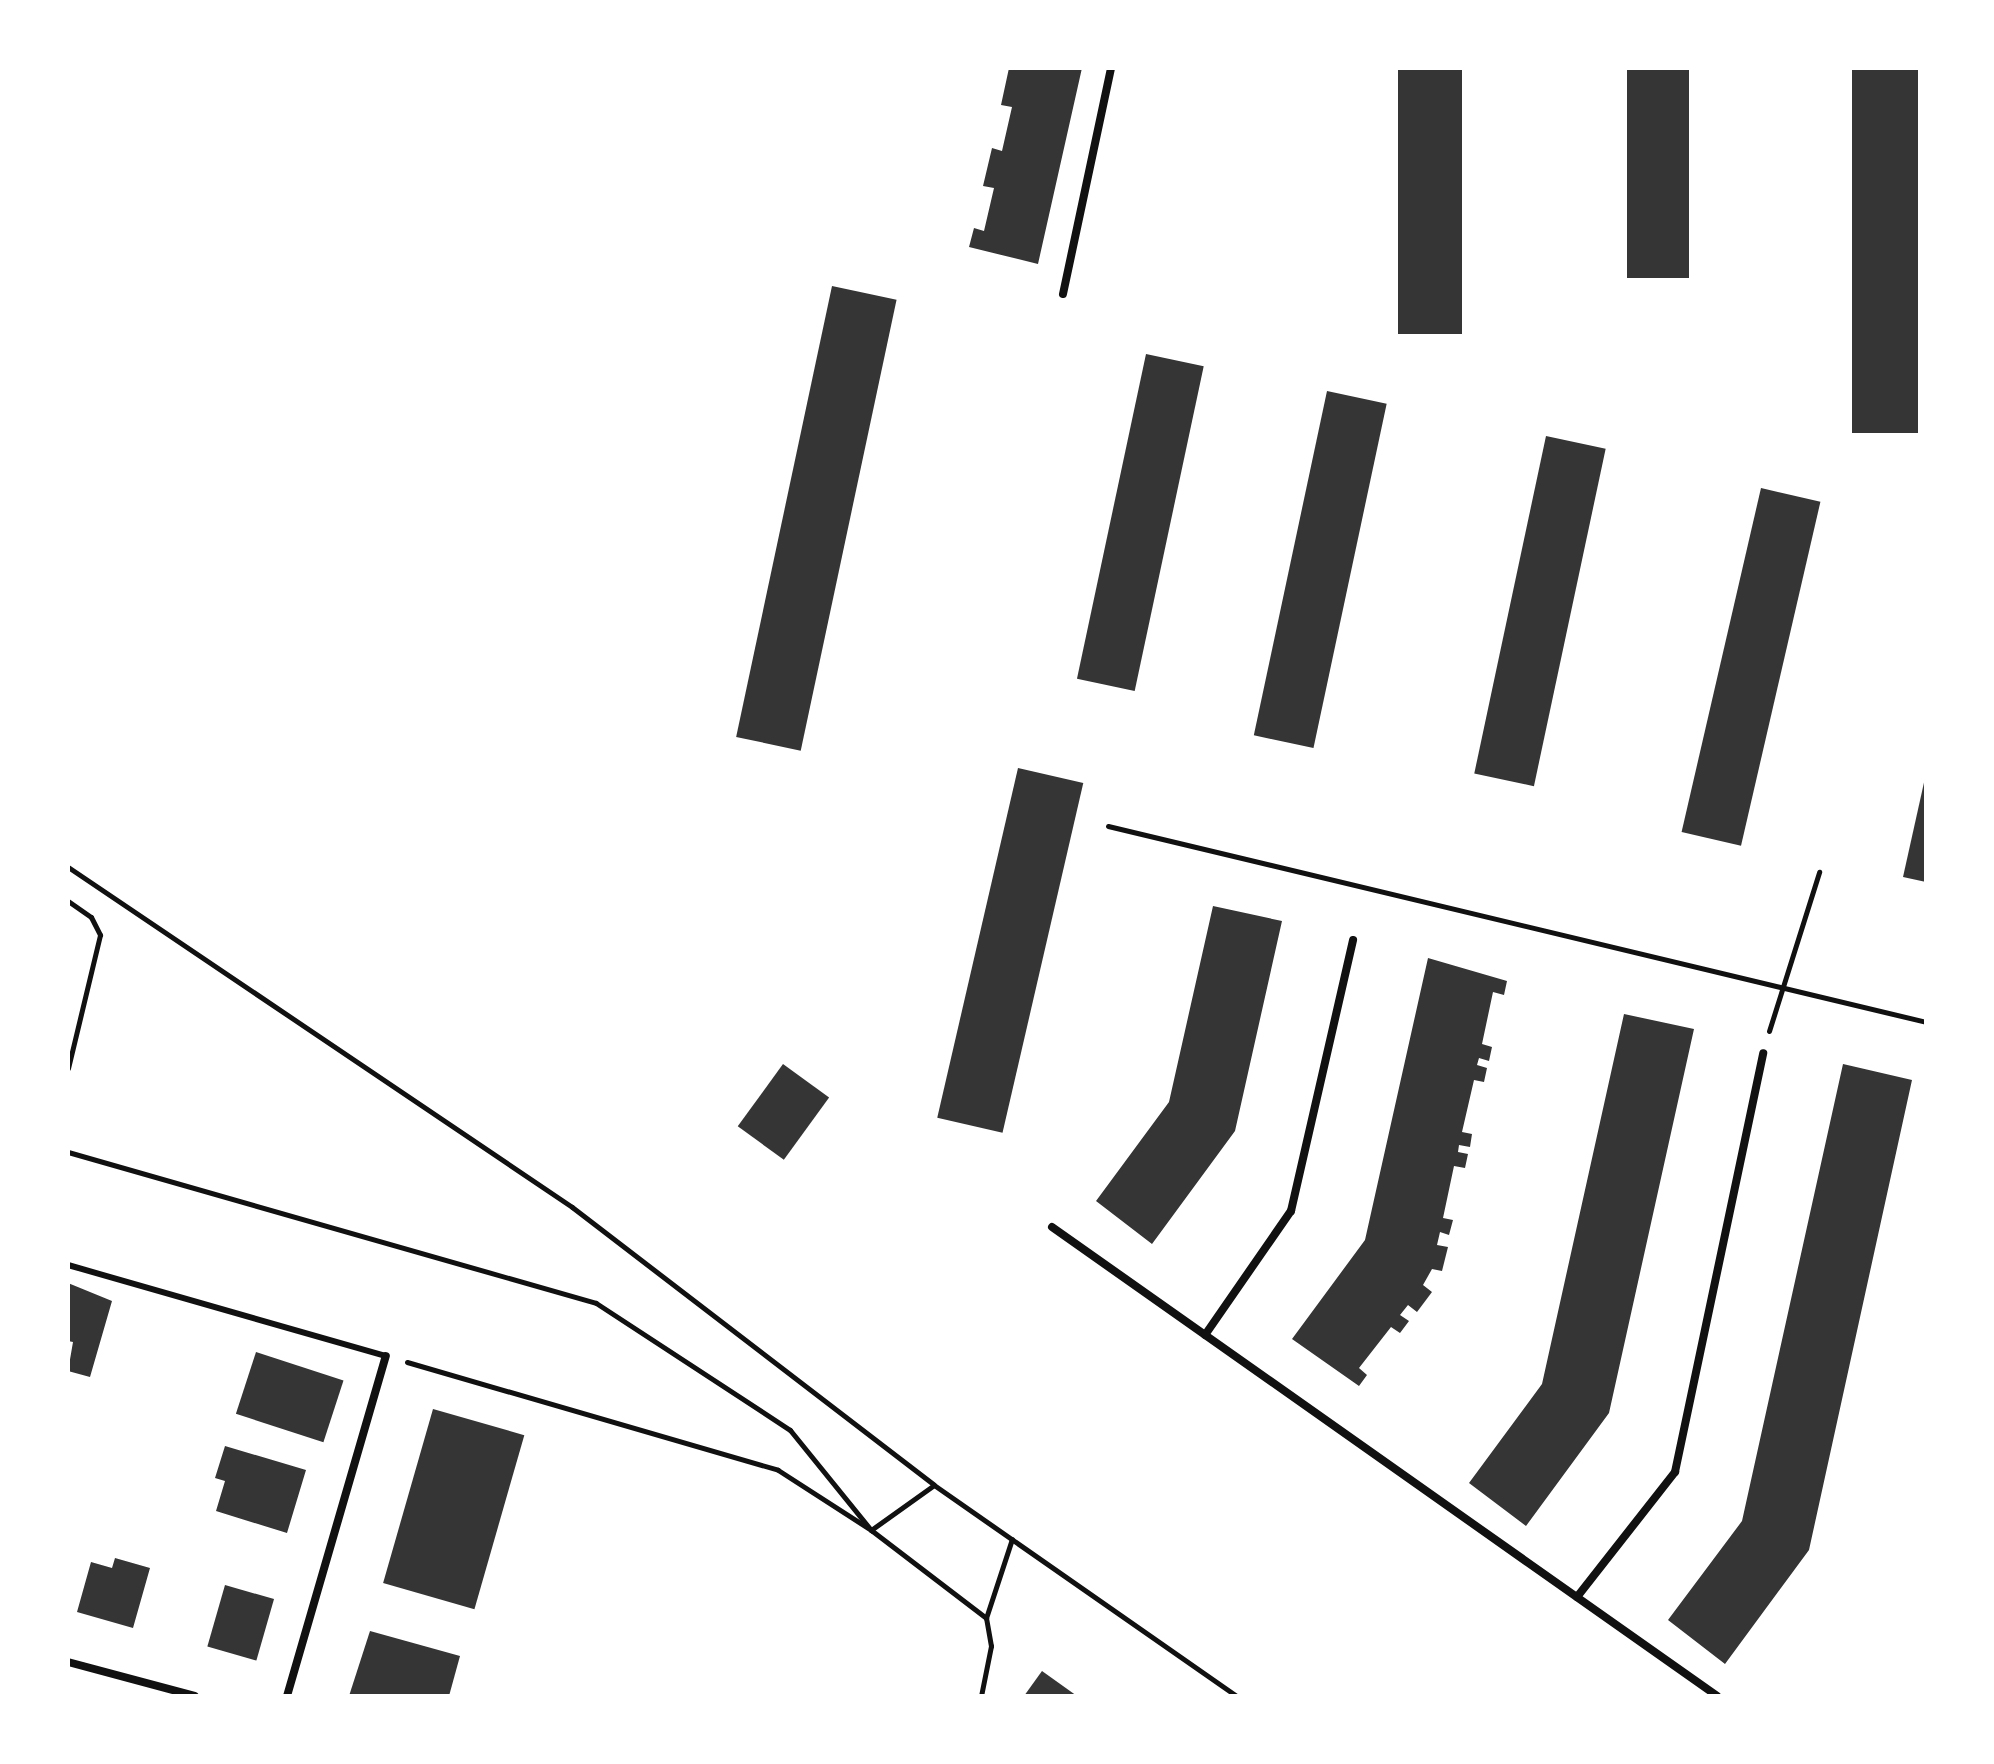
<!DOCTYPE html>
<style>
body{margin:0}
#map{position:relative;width:1994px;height:1764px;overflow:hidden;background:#fff;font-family:"Golos Text",sans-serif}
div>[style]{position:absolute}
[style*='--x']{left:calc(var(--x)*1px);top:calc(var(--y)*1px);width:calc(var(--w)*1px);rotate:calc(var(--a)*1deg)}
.building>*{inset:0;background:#353535;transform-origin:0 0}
.path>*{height:5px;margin:-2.5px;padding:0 2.5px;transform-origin:2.5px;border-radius:2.5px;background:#111}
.service>*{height:6px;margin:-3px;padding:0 3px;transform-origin:3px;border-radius:3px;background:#111}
.minor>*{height:8px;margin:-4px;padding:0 4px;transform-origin:4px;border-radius:4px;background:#111}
span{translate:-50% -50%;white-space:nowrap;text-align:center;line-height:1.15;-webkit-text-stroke:8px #fff;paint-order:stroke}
.frame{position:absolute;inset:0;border:70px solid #fff;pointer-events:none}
</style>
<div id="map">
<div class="building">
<div style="clip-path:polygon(1009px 68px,1082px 68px,1038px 264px,969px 247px,974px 228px,984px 231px,994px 188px,983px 186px,992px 148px,1002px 151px,1012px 107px,1001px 105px)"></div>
<div style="left:1398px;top:68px;width:64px;height:266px"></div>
<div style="left:1627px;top:68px;width:62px;height:210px"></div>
<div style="left:1852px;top:68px;width:66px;height:365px"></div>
<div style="left:832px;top:286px;width:66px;height:461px;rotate:12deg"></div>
<div style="left:1146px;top:354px;width:59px;height:332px;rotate:12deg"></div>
<div style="left:1327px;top:391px;width:61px;height:352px;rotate:12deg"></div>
<div style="left:1546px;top:436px;width:61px;height:345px;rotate:12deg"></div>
<div style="left:1761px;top:488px;width:61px;height:353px;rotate:13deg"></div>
<div style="left:1018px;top:768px;width:67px;height:359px;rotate:13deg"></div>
<div style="clip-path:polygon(1925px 778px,1926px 778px,1926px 882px,1903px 877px)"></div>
<div style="clip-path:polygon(1213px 906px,1282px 921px,1235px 1131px,1152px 1244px,1096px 1201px,1169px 1102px)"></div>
<div style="clip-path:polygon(1428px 958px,1507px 981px,1504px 995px,1493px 992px,1482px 1044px,1492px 1047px,1489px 1061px,1479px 1058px,1477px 1065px,1487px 1068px,1484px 1082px,1474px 1080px,1462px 1132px,1472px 1134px,1470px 1147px,1459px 1145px,1458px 1152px,1468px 1154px,1465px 1168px,1454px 1166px,1443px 1218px,1453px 1220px,1449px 1235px,1440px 1232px,1437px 1245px,1448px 1247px,1442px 1271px,1432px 1269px,1423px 1285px,1432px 1292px,1417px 1312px,1408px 1305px,1400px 1315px,1409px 1321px,1400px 1333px,1391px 1327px,1359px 1368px,1367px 1375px,1359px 1386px,1292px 1339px,1365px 1240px)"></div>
<div style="clip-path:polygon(1624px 1014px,1694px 1029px,1609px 1413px,1526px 1526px,1469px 1483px,1542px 1384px)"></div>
<div style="left:783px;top:1064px;width:57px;height:77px;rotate:36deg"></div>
<div style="clip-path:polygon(1843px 1064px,1912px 1080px,1809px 1550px,1725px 1664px,1668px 1620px,1742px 1521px)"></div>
<div style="clip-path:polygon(68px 1283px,112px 1301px,90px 1377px,68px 1371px,73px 1342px,68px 1341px)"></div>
<div style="left:256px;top:1352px;width:92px;height:65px;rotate:18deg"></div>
<div style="left:433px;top:1409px;width:95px;height:181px;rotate:16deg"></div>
<div style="clip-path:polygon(225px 1446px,306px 1470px,287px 1533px,216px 1511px,225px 1481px,215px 1478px)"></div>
<div style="clip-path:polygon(115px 1558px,150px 1568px,133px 1628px,77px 1612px,91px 1562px,112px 1568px)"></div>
<div style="left:225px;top:1585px;width:51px;height:64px;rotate:16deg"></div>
<div style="clip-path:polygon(370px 1631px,460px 1656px,449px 1696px,349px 1696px)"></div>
<div style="clip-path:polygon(1042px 1671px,1077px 1696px,1024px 1696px)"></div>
</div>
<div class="path">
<div style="--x:1108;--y:826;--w:841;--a:13.47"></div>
<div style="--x:68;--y:867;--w:608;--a:34"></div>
<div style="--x:572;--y:1207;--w:456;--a:37.5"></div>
<div style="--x:934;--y:1485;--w:368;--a:34.9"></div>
<div style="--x:68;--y:901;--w:28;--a:35"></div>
<div style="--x:91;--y:917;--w:20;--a:63"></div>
<div style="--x:100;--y:935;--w:137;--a:103.5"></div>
<div style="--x:1769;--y:1031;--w:167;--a:-72.5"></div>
<div style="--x:68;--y:1152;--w:549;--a:15.96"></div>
<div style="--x:596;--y:1303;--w:232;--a:33.2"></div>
<div style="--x:790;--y:1430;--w:129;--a:51"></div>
<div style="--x:871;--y:1530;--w:145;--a:37.4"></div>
<div style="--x:407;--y:1362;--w:386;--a:16.2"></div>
<div style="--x:778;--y:1470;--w:111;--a:32.8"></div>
<div style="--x:871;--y:1530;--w:77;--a:-35.5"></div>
<div style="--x:981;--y:1696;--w:51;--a:-78.7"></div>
<div style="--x:991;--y:1646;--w:28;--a:-100"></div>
<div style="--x:986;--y:1618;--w:83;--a:-71.8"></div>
</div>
<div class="service">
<div style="--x:68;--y:1265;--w:331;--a:16"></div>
</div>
<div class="minor">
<div style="--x:1063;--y:294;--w:231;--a:-78"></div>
<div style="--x:1052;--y:1227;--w:814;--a:35.19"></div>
<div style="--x:1205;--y:1335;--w:151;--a:-55.3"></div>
<div style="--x:1291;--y:1211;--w:278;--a:-77.1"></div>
<div style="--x:1577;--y:1597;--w:159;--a:-51.9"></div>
<div style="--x:1675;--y:1472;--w:428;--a:-78.1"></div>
<div style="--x:68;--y:1662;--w:131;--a:15"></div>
<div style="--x:287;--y:1696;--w:354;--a:-73.8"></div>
</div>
<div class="frame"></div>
</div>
